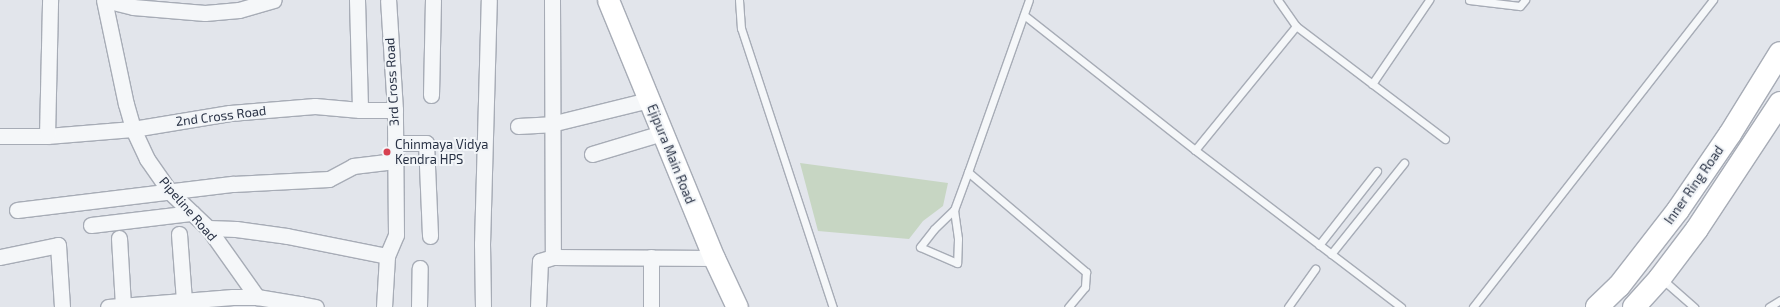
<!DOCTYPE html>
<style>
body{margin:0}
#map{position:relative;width:1780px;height:307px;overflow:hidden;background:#e2e5eb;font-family:"Exo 2",sans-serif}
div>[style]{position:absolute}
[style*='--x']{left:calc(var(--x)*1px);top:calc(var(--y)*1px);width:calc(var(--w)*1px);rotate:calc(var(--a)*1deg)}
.green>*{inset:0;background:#c7d6c3}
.roads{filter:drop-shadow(1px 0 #a7acb6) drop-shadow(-1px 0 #a7acb6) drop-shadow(0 1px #a7acb6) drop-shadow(0 -1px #a7acb6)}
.lane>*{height:7px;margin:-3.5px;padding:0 3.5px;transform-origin:3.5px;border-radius:3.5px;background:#f5f7f9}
.street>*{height:15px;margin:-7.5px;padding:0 7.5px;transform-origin:7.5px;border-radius:7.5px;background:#f5f7f9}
.secondary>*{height:21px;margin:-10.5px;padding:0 10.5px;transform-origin:10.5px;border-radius:10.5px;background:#fff}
.primary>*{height:22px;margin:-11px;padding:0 11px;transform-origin:11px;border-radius:11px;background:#fff}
.dots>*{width:11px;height:11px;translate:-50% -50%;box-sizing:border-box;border:2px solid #f2f5f8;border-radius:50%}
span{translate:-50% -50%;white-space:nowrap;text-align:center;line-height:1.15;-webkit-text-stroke:4px #f2f5f8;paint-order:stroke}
.street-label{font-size:13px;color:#293245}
.poi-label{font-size:13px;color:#293245}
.left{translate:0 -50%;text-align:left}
</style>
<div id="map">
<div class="green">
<div style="clip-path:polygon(800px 163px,948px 183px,943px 206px,923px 221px,909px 239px,818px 231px)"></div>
</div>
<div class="roads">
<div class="lane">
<div style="--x:739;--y:0;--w:28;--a:86"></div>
<div style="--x:741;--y:28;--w:294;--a:71.8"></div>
<div style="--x:1469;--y:0;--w:51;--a:6.7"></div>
<div style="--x:1520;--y:6;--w:8;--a:-50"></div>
<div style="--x:1024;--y:15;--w:218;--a:38.3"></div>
<div style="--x:1195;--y:150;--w:160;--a:-50.8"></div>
<div style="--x:1296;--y:26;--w:32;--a:-125"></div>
<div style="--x:1296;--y:26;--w:187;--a:37.2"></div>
<div style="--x:1372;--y:84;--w:102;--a:-55.8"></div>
<div style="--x:1195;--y:150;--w:259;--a:37.3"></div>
<div style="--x:968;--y:172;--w:182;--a:-70.5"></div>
<div style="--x:954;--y:210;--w:29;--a:82"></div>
<div style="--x:958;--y:239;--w:24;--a:92"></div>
<div style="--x:957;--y:263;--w:40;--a:-156.6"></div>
<div style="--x:920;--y:247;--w:23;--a:-52"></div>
<div style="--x:934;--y:229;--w:28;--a:-44"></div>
<div style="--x:954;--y:210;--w:40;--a:-69.8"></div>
<div style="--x:968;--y:172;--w:155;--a:40.3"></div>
<div style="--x:1086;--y:272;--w:15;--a:94"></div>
<div style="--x:1085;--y:287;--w:26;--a:130"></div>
<div style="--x:1319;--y:245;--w:94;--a:-51.9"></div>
<div style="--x:1331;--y:254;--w:117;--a:-51.3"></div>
<div style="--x:1662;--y:279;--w:43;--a:41.2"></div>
<div style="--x:1288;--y:307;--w:47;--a:-54.6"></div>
<div style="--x:1473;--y:307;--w:390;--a:-52"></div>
<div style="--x:1769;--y:307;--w:13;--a:-32"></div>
</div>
<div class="street">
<div style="--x:104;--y:0;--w:106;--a:78.1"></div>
<div style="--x:126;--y:104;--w:26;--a:74"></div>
<div style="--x:133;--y:129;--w:33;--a:65"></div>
<div style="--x:147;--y:159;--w:40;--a:55.1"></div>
<div style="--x:170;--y:192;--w:52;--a:43.5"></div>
<div style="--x:208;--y:228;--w:85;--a:54.6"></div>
<div style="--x:257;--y:297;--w:44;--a:9.2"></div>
<div style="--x:300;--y:304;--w:3;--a:90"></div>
<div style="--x:105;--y:0;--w:29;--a:14"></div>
<div style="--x:133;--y:7;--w:72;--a:4.8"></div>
<div style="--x:205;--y:13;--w:34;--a:-5"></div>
<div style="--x:239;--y:10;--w:36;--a:-16"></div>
<div style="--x:357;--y:0;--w:110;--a:88.4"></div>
<div style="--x:552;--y:0;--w:257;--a:89.8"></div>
<div style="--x:431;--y:95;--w:95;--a:-88.8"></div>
<div style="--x:518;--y:126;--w:33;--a:-3"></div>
<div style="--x:551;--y:124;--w:101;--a:-13.8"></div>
<div style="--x:0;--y:136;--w:47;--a:0"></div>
<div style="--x:47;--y:136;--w:86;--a:-4.7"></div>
<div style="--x:133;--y:129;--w:98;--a:-9.4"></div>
<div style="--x:230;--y:113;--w:85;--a:-4.7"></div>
<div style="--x:315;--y:106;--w:45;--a:5.1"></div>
<div style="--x:360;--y:110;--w:35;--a:0"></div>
<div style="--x:47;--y:136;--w:136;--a:-88.7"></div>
<div style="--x:395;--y:143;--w:31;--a:0"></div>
<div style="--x:426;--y:143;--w:93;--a:87.5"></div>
<div style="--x:592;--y:154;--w:73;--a:-16.7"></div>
<div style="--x:17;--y:210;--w:218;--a:-6.9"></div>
<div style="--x:233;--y:184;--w:96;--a:-3"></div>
<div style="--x:329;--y:179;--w:27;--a:-28"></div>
<div style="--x:353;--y:166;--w:42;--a:-6.8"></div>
<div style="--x:91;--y:225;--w:102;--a:-6.8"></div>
<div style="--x:208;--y:228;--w:28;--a:2"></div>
<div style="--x:236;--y:229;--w:51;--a:7.8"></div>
<div style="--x:287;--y:236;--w:102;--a:11.3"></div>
<div style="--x:179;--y:234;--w:67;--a:85.7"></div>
<div style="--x:119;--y:238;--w:68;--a:86.6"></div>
<div style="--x:0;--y:257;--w:59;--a:-11.7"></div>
<div style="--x:58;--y:245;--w:62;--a:86.3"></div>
<div style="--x:300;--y:304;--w:16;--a:11"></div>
<div style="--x:108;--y:307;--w:125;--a:-4.6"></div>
<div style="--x:233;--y:297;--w:24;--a:0"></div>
<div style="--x:384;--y:307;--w:51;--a:-86.6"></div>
<div style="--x:387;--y:256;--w:23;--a:-67"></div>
<div style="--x:396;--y:235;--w:125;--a:-90.5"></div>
<div style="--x:395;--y:110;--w:110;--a:-93.6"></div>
<div style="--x:419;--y:307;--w:39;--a:-89"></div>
<div style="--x:483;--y:307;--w:63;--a:-90.9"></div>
<div style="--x:482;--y:244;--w:244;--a:-88.4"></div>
<div style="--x:538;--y:307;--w:46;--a:-87.5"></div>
<div style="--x:540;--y:261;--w:14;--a:-17"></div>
<div style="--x:553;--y:257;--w:161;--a:0.4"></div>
<div style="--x:651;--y:307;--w:50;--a:-90"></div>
</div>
<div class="secondary">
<div style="--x:608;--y:0;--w:279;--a:67.7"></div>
<div style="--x:714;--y:258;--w:54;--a:64.9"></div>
</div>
<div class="primary">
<div style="--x:1597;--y:307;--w:30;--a:-44"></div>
<div style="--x:1619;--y:286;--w:96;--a:-52.2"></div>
<div style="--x:1678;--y:210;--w:92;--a:-55.6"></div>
<div style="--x:1730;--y:134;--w:95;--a:-58.3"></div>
<div style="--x:1634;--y:307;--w:39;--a:-48"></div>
<div style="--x:1660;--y:278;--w:61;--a:-52.9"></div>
<div style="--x:1697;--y:229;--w:151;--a:-56.6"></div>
</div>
</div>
<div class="dots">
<div style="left:387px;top:152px;background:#d74151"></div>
</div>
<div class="street-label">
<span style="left:392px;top:82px;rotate:-93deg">3rd Cross Road</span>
<span style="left:221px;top:116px;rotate:-7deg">2nd Cross Road</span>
<span style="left:671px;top:154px;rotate:68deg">Ejipura Main Road</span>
<span style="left:1694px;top:185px;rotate:-55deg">Inner Ring Road</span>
<span style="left:188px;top:209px;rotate:49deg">Pipeline Road</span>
</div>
<div class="poi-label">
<span class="left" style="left:395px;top:152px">Chinmaya Vidya<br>Kendra HPS</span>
</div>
</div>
